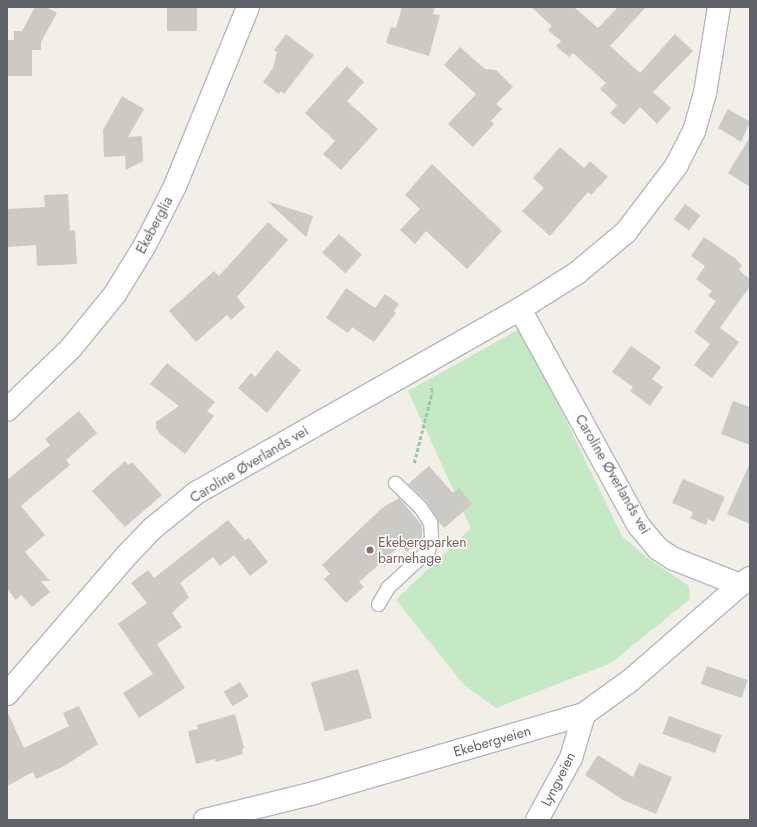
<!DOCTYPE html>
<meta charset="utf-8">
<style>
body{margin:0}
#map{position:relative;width:757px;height:827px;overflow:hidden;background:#f1efe8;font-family:Jost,sans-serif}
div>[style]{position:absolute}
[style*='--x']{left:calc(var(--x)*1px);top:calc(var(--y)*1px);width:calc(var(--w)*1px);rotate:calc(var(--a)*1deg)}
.green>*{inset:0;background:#c5e8c5}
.building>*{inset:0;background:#cccac5;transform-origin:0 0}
.path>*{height:2.5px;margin-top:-1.25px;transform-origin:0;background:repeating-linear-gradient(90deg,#9cc7a9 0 4px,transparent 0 6px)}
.roads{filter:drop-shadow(1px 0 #b5b8bc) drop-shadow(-1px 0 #b5b8bc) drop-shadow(0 1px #b5b8bc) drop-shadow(0 -1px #b5b8bc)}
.service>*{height:13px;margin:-6.5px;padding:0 6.5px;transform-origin:6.5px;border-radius:6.5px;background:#fff}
.minor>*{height:22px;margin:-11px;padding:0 11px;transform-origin:11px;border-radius:11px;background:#fff}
.dots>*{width:11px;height:11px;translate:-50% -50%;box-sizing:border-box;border:2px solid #fff;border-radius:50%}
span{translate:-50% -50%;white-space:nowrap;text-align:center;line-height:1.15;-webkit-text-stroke:3px #fff;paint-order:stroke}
.street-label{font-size:14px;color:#5f6368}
.education-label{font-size:14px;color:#785e54}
.left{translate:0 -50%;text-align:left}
.frame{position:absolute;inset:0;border:8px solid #5f6368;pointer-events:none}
</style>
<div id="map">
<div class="green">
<div style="clip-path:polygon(521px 328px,622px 536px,647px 558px,689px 586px,690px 599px,611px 663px,496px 708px,464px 685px,396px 600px,471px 528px,408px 391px)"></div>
</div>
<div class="building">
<div style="clip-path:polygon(35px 7px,46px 7px,57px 13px,41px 42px,41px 50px,32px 50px,32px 76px,7px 76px,7px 40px,14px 40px,14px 31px,22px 31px)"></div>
<div style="left:167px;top:7px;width:30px;height:24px"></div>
<div style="clip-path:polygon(402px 7px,435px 7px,433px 14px,440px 15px,429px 56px,386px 43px,391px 27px,396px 28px)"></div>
<div style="clip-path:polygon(531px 7px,574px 7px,598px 28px,618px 7px,646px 7px,610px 46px,640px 73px,675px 34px,693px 51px,653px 92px,671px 108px,657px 124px,640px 107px,624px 125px,610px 113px,617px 105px,600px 89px,606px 83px,573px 53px,569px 57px,556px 46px,561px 41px,548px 30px,552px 26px)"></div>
<div style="clip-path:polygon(286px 34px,314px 55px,284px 94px,281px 91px,279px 94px,263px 82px,273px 68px,277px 52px,274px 50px)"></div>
<div style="clip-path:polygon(460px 47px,485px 69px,496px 70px,513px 87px,496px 104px,502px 109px,491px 121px,494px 124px,473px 147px,448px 124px,476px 94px,444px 65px)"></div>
<div style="clip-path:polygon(347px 66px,364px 82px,347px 101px,378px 129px,341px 170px,323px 154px,335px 141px,305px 113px)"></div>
<div style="clip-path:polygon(122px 96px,144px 109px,128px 137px,142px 136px,143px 161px,126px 170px,125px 156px,104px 157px,103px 130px)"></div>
<div style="clip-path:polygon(728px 109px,750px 122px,741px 142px,718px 128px)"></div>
<div style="clip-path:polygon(750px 137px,750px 187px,728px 173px)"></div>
<div style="clip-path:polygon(560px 147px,584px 168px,590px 161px,608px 177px,591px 195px,588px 192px,550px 236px,522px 211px,544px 188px,533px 178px)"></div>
<div style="clip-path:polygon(432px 164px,502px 231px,467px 269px,426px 231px,415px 244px,400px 230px,420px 209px,405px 195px)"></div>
<div style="clip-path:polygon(68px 194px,70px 231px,75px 230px,77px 264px,37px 266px,36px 245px,7px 247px,7px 209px,45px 207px,44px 195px)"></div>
<div style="clip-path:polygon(267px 201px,313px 216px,306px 237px)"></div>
<div style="left:685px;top:204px;width:19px;height:19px;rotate:36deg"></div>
<div style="clip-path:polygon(268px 222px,288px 240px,237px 297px,245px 307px,231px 320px,227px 315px,196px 342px,169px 311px,214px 271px,219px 276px)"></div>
<div style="left:339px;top:234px;width:31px;height:25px;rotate:42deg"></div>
<div style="clip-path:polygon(704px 237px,736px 259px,742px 266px,739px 269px,743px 274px,750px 279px,750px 286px,720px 328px,739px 342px,712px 378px,694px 365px,710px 344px,694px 332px,716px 301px,708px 296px,712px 291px,696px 279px,705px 266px,691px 256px)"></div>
<div style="clip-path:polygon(346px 288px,375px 308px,385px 294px,399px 304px,394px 311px,396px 313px,374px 342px,352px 327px,348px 333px,326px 318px)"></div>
<div style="clip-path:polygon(631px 346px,661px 367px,652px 379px,663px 387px,650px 406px,630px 391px,633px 387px,612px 372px)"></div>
<div style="clip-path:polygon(277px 350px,301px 370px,267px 413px,238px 388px,251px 373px,255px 377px)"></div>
<div style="clip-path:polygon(167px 363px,215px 402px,207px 411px,214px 416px,185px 454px,160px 434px,156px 428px,156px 422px,179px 406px,150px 384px)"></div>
<div style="clip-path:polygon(733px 401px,750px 407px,750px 445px,721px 434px)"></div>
<div style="clip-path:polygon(79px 411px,97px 433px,66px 460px,70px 465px,21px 506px,45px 535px,25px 552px,50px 581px,41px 581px,50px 592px,32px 607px,21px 595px,16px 600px,7px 589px,7px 480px,50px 445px,45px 439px)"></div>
<div style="clip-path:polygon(125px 461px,128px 465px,132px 462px,162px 495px,125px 527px,92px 491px)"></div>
<div style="clip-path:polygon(750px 463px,750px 524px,727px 514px)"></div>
<div style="clip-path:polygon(429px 466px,453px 493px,459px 488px,472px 504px,444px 528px,440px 523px,438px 524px,427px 502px,408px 484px)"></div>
<div style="clip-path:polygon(683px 479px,725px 497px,714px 522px,708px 519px,706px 525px,690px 518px,693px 512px,672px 503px)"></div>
<div style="clip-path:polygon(399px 498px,422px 525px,422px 538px,407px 552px,401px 545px,359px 582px,364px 587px,346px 603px,324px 579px,330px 574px,322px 565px,382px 508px)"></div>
<div style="clip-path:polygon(228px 520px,245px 540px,249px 538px,268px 562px,250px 576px,234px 555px,220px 566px,213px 557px,180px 583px,189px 597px,172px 613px,182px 627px,157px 644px,185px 688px,139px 718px,123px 693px,153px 674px,118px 624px,147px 603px,131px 583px,148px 570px,154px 578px)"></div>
<div style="left:707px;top:666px;width:43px;height:19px;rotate:19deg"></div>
<div style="left:358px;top:669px;width:51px;height:49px;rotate:74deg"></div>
<div style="left:240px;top:682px;width:17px;height:19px;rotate:59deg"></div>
<div style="clip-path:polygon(79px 706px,98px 744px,66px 765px,36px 779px,33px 772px,7px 786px,7px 711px,24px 748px,69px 726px,63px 713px)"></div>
<div style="clip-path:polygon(235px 714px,244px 748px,242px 749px,243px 754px,216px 762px,215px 759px,196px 764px,188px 731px,198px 729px,197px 725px)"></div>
<div style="left:669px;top:716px;width:56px;height:19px;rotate:20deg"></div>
<div style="clip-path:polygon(598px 755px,633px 777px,639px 763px,672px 777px,656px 814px,623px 800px,585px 775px)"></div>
</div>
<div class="path">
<div style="--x:414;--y:463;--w:73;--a:-75.8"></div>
<div style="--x:432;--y:392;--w:7;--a:-98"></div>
</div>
<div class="roads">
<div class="service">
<div style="--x:378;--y:604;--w:20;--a:-60"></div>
<div style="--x:388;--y:587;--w:54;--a:-42.8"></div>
<div style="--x:428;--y:550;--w:14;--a:-78"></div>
<div style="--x:431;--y:536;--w:14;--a:-94"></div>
<div style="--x:430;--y:522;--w:18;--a:-124"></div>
<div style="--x:420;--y:507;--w:35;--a:-136"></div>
</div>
<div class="minor">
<div style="--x:719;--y:7;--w:87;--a:99.2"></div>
<div style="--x:705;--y:93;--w:40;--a:106"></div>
<div style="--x:694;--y:131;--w:38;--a:117"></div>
<div style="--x:677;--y:165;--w:84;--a:127.3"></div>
<div style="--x:626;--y:232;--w:64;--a:140.1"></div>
<div style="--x:577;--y:273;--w:67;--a:147.7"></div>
<div style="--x:520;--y:309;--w:247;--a:61.3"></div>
<div style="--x:639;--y:526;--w:30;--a:50"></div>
<div style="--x:658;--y:549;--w:19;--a:32"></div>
<div style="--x:674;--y:559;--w:71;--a:21.5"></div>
<div style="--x:740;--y:585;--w:12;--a:-35"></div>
<div style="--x:7;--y:410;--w:89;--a:-44.1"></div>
<div style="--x:71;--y:348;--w:70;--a:-50.8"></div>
<div style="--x:115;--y:294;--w:57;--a:-58.5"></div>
<div style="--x:145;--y:245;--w:66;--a:-63"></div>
<div style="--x:175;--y:186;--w:193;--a:-67.8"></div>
<div style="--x:7;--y:694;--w:182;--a:-49.2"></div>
<div style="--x:126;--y:556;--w:39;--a:-46"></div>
<div style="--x:153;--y:528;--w:55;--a:-39.1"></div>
<div style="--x:196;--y:493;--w:373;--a:-29.6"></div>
<div style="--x:205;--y:820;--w:112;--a:-13.9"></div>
<div style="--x:314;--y:793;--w:281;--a:-16.3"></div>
<div style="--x:584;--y:714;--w:58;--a:-35.9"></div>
<div style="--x:631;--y:680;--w:145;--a:-41.1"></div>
<div style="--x:537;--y:820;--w:71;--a:-61.3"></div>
<div style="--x:571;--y:758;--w:46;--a:-73.5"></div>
</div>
</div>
<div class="dots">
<div style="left:370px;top:550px;background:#8d6e63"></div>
</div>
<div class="street-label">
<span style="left:154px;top:225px;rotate:-62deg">Ekeberglia</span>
<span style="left:249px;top:464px;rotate:-31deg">Caroline Øverlands vei</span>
<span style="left:613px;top:474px;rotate:60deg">Caroline Øverlands vei</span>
<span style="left:492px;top:741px;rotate:-16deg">Ekebergveien</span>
<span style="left:558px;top:779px;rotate:-63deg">Lyngveien</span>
</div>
<div class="education-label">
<span class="left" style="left:378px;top:550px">Ekebergparken<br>barnehage</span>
</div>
<div class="frame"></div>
</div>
